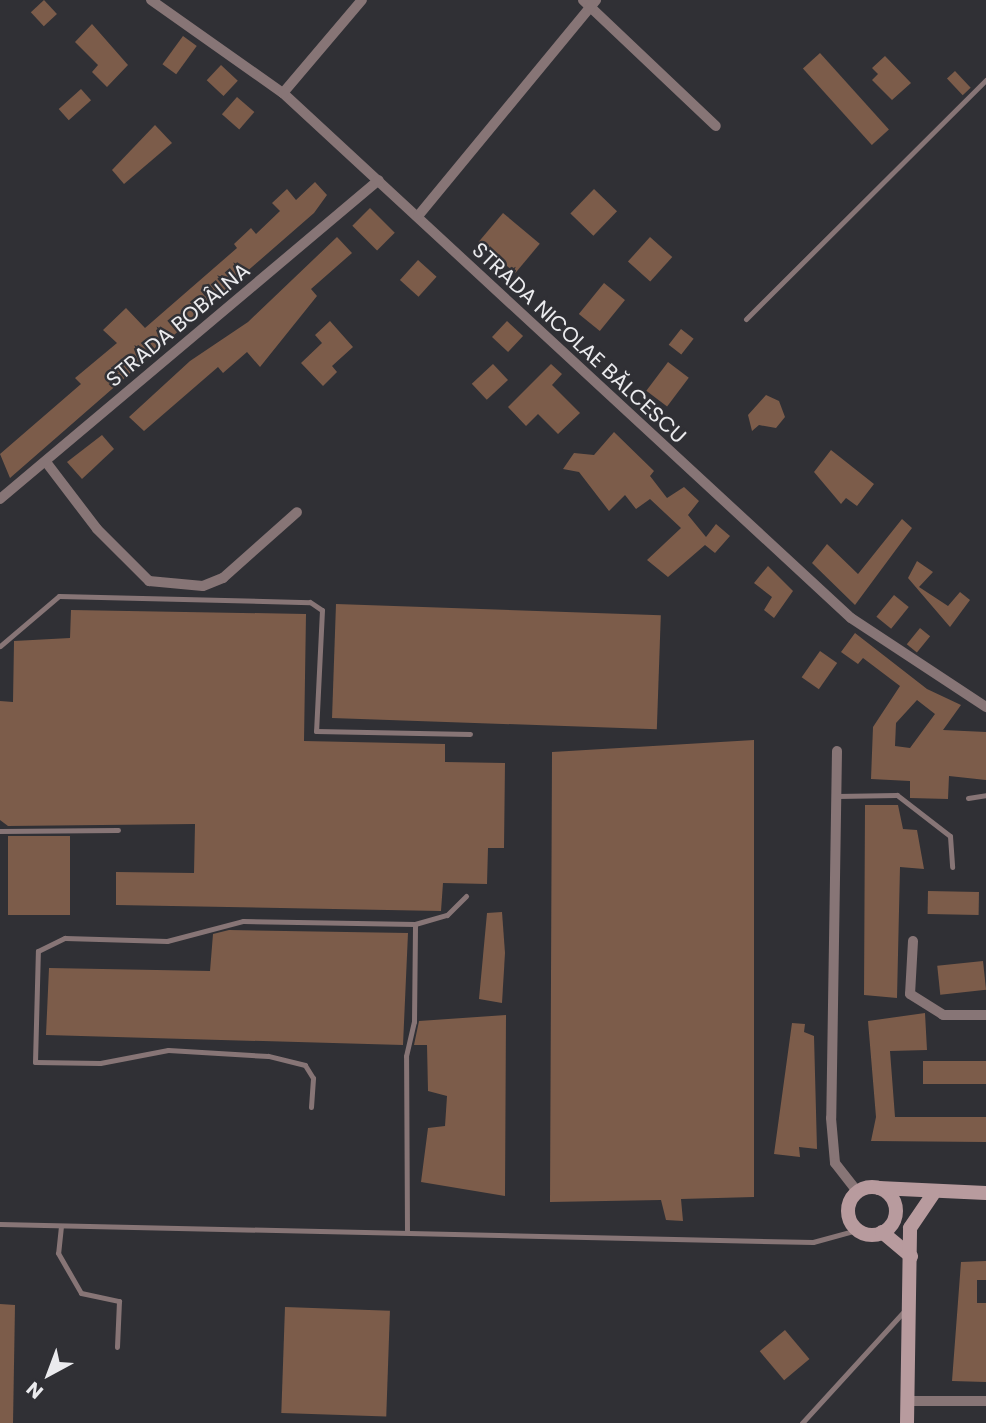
<!DOCTYPE html>
<meta charset="utf-8">
<style>
body{margin:0}
#map{position:relative;width:986px;height:1423px;overflow:hidden;background:#303035;font-family:Poppins,sans-serif}
div>[style]{position:absolute}
[style*='--x']{left:calc(var(--x)*1px);top:calc(var(--y)*1px);width:calc(var(--w)*1px);rotate:calc(var(--a)*1deg)}
.building>*{inset:0;background:#7c5c4a;transform-origin:0 0}
.lane>*{height:5px;margin:-2.5px;padding:0 2.5px;transform-origin:2.5px;border-radius:2.5px;background:#877576}
.street>*{height:10px;margin:-5px;padding:0 5px;transform-origin:5px;border-radius:5px;background:#877576}
.secondary>*{height:14px;margin:-7px;padding:0 7px;transform-origin:7px;border-radius:7px;background:#b89b9e}
.secondary>.ring{margin:-7px;padding:0;box-sizing:content-box;background:none;border:14px solid #b89b9e;border-radius:50%}
span{translate:-50% -50%;white-space:nowrap;text-align:center;line-height:1.15;-webkit-text-stroke:5px #303035;paint-order:stroke}
.street-label{font-size:21px;color:#ebebee}
.north{position:absolute;left:14px;top:1339px;width:70px;height:70px;-webkit-text-stroke:5px #303035;paint-order:stroke;rotate:221deg;font-size:19px;font-weight:700;line-height:28px;text-align:center;color:#ebebee}
.north::after{content:'';display:block;margin:auto;width:24px;height:32px;background:#ebebee;clip-path:polygon(50% 0,100% 100%,50% 72%,0 100%)}
</style>
<div id="map">
<div class="building">
<div style="left:44px;top:0;width:19px;height:18px;rotate:47deg"></div>
<div style="clip-path:polygon(92px 24px,128px 65px,107px 87px,92px 72px,98px 65px,75px 42px)"></div>
<div style="left:183px;top:36px;width:17px;height:35px;rotate:36deg"></div>
<div style="left:820px;top:53px;width:103px;height:23px;rotate:48deg"></div>
<div style="clip-path:polygon(885px 56px,911px 83px,892px 100px,872px 80px,878px 74px,872px 68px)"></div>
<div style="left:221px;top:65px;width:23px;height:21px;rotate:43deg"></div>
<div style="left:955px;top:71px;width:23px;height:11px;rotate:47deg"></div>
<div style="left:81px;top:89px;width:15px;height:30px;rotate:48deg"></div>
<div style="left:237px;top:97px;width:23px;height:23px;rotate:41deg"></div>
<div style="clip-path:polygon(155px 125px,172px 143px,124px 184px,112px 170px)"></div>
<div style="clip-path:polygon(315px 182px,327px 195px,314px 213px,10px 478px,0 454px,81px 384px,75px 378px,117px 343px,103px 330px,126px 308px,145px 328px,237px 248px,234px 244px,251px 228px,256px 234px,280px 211px,272px 203px,287px 189px,296px 200px)"></div>
<div style="left:594px;top:189px;width:32px;height:34px;rotate:44deg"></div>
<div style="left:370px;top:208px;width:35px;height:25px;rotate:45deg"></div>
<div style="left:503px;top:213px;width:48px;height:38px;rotate:40deg"></div>
<div style="clip-path:polygon(337px 237px,352px 253px,311px 289px,317px 296px,260px 367px,247px 352px,223px 373px,218px 367px,144px 431px,129px 417px,190px 361px,248px 322px)"></div>
<div style="left:650px;top:237px;width:30px;height:33px;rotate:42deg"></div>
<div style="left:418px;top:260px;width:25px;height:27px;rotate:42deg"></div>
<div style="left:604px;top:283px;width:27px;height:40px;rotate:39deg"></div>
<div style="clip-path:polygon(330px 321px,353px 347px,332px 366px,337px 372px,323px 386px,301px 363px,322px 343px,315px 335px)"></div>
<div style="left:507px;top:321px;width:22px;height:22px;rotate:43deg"></div>
<div style="left:681px;top:329px;width:16px;height:20px;rotate:38deg"></div>
<div style="left:668px;top:362px;width:26px;height:36px;rotate:37deg"></div>
<div style="left:493px;top:364px;width:22px;height:29px;rotate:47deg"></div>
<div style="clip-path:polygon(551px 364px,562px 374px,552px 385px,580px 413px,558px 434px,538px 414px,526px 426px,508px 407px)"></div>
<div style="clip-path:polygon(766px 395px,779px 401px,785px 417px,776px 428px,759px 425px,752px 431px,748px 415px)"></div>
<div style="clip-path:polygon(614px 432px,654px 471px,650px 476px,667px 498px,684px 487px,699px 501px,688px 515px,706px 537px,716px 524px,730px 536px,715px 553px,705px 545px,668px 577px,647px 560px,681px 528px,650px 499px,636px 509px,625px 495px,609px 511px,579px 472px,563px 469px,574px 453px,594px 455px)"></div>
<div style="clip-path:polygon(102px 435px,114px 449px,82px 479px,67px 462px)"></div>
<div style="clip-path:polygon(831px 450px,874px 484px,857px 506px,846px 498px,841px 504px,814px 472px)"></div>
<div style="clip-path:polygon(902px 519px,912px 528px,855px 605px,812px 563px,827px 544px,858px 574px)"></div>
<div style="clip-path:polygon(917px 561px,933px 572px,919px 587px,948px 606px,960px 592px,970px 600px,950px 627px,908px 578px)"></div>
<div style="clip-path:polygon(768px 566px,793px 591px,774px 618px,764px 610px,772px 597px,754px 583px)"></div>
<div style="left:894px;top:595px;width:19px;height:28px;rotate:39deg"></div>
<div style="left:336px;top:604px;width:325px;height:114px;rotate:2deg"></div>
<div style="clip-path:polygon(71px 610px,306px 614px,304px 741px,445px 744px,445px 762px,505px 763px,504px 848px,488px 848px,487px 884px,443px 883px,441px 911px,116px 905px,116px 872px,194px 873px,195px 824px,8px 826px,0 820px,0 701px,13px 702px,14px 641px,70px 638px)"></div>
<div style="left:920px;top:628px;width:13px;height:21px;rotate:39deg"></div>
<div style="clip-path:polygon(evenodd,855px 633px,927px 689px,961px 705px,943px 730px,986px 732px,986px 780px,949px 776px,948px 799px,910px 798px,910px 781px,871px 779px,873px 727px,900px 686px,863px 658px,858px 664px,841px 652px,855px 633px,917px 700px,935px 714px,910px 748px,895px 746px,896px 723px,917px 700px)"></div>
<div style="left:820px;top:651px;width:21px;height:32px;rotate:35deg"></div>
<div style="clip-path:polygon(754px 740px,754px 1197px,681px 1199px,683px 1221px,666px 1220px,661px 1200px,550px 1202px,552px 752px)"></div>
<div style="clip-path:polygon(865px 805px,898px 805px,903px 829px,917px 830px,924px 869px,900px 867px,897px 998px,864px 995px)"></div>
<div style="left:8px;top:836px;width:62px;height:79px"></div>
<div style="left:928px;top:891px;width:51px;height:23px;rotate:1deg"></div>
<div style="clip-path:polygon(502px 912px,505px 953px,502px 1003px,479px 999px,487px 913px)"></div>
<div style="clip-path:polygon(229px 930px,408px 933px,403px 1045px,46px 1035px,49px 968px,210px 971px,213px 934px)"></div>
<div style="left:983px;top:961px;width:29px;height:46px;rotate:84deg"></div>
<div style="clip-path:polygon(925px 1013px,927px 1050px,890px 1051px,895px 1117px,986px 1117px,986px 1142px,871px 1141px,876px 1117px,868px 1021px)"></div>
<div style="clip-path:polygon(506px 1015px,505px 1196px,421px 1182px,428px 1128px,445px 1126px,447px 1096px,428px 1091px,427px 1045px,414px 1045px,419px 1021px)"></div>
<div style="clip-path:polygon(792px 1023px,805px 1024px,804px 1032px,814px 1036px,817px 1149px,799px 1147px,800px 1157px,774px 1154px)"></div>
<div style="left:986px;top:1061px;width:23px;height:63px;rotate:90deg"></div>
<div style="clip-path:polygon(986px 1261px,986px 1280px,977px 1280px,977px 1303px,986px 1303px,986px 1382px,952px 1381px,961px 1262px)"></div>
<div style="clip-path:polygon(0 1304px,15px 1305px,13px 1423px,0 1423px)"></div>
<div style="left:285px;top:1307px;width:105px;height:106px;rotate:2deg"></div>
<div style="left:785px;top:1330px;width:38px;height:33px;rotate:50deg"></div>
</div>
<div class="lane">
<div style="--x:746;--y:319;--w:339;--a:-44.9"></div>
<div style="--x:0;--y:646;--w:77;--a:-40.3"></div>
<div style="--x:59;--y:596;--w:251;--a:1.4"></div>
<div style="--x:310;--y:602;--w:14;--a:34"></div>
<div style="--x:322;--y:610;--w:121;--a:92.8"></div>
<div style="--x:316;--y:731;--w:154;--a:1.1"></div>
<div style="--x:837;--y:796;--w:60;--a:-1"></div>
<div style="--x:897;--y:795;--w:67;--a:37.7"></div>
<div style="--x:950;--y:836;--w:31;--a:86"></div>
<div style="--x:968;--y:798;--w:18;--a:-9"></div>
<div style="--x:0;--y:831;--w:118;--a:-0.5"></div>
<div style="--x:311;--y:1107;--w:29;--a:-86"></div>
<div style="--x:313;--y:1078;--w:15;--a:-122"></div>
<div style="--x:305;--y:1065;--w:38;--a:-166"></div>
<div style="--x:268;--y:1056;--w:100;--a:-176.6"></div>
<div style="--x:168;--y:1050;--w:69;--a:169.2"></div>
<div style="--x:100;--y:1063;--w:65;--a:-179.1"></div>
<div style="--x:35;--y:1062;--w:111;--a:-88.5"></div>
<div style="--x:38;--y:951;--w:30;--a:-26"></div>
<div style="--x:65;--y:938;--w:102;--a:1.7"></div>
<div style="--x:167;--y:941;--w:79;--a:-14.7"></div>
<div style="--x:243;--y:921;--w:172;--a:1"></div>
<div style="--x:415;--y:924;--w:33;--a:-16"></div>
<div style="--x:447;--y:915;--w:27;--a:-45"></div>
<div style="--x:0;--y:1224;--w:813;--a:1.27"></div>
<div style="--x:813;--y:1242;--w:46;--a:-15.3"></div>
<div style="--x:61;--y:1226;--w:27;--a:96"></div>
<div style="--x:58;--y:1253;--w:46;--a:60.1"></div>
<div style="--x:81;--y:1293;--w:39;--a:12"></div>
<div style="--x:119;--y:1301;--w:46;--a:92.5"></div>
<div style="--x:407;--y:1232;--w:176;--a:-90.3"></div>
<div style="--x:406;--y:1056;--w:35;--a:-77"></div>
<div style="--x:414;--y:1022;--w:98;--a:-89.4"></div>
<div style="--x:802;--y:1423;--w:154;--a:-47.6"></div>
</div>
<div class="street">
<div style="--x:151;--y:0;--w:161;--a:35.2"></div>
<div style="--x:283;--y:93;--w:773;--a:42.75"></div>
<div style="--x:851;--y:618;--w:162;--a:33.4"></div>
<div style="--x:583;--y:0;--w:183;--a:43.5"></div>
<div style="--x:283;--y:93;--w:122;--a:-49.7"></div>
<div style="--x:418;--y:216;--w:280;--a:-50.5"></div>
<div style="--x:46;--y:462;--w:84;--a:52.7"></div>
<div style="--x:97;--y:529;--w:74;--a:45"></div>
<div style="--x:149;--y:581;--w:54;--a:5.3"></div>
<div style="--x:203;--y:586;--w:22;--a:-22"></div>
<div style="--x:223;--y:578;--w:99;--a:-41.7"></div>
<div style="--x:0;--y:499;--w:495;--a:-40.1"></div>
<div style="--x:837;--y:751;--w:367;--a:90.9"></div>
<div style="--x:831;--y:1118;--w:45;--a:84.9"></div>
<div style="--x:835;--y:1163;--w:36;--a:52"></div>
<div style="--x:913;--y:941;--w:53;--a:93.2"></div>
<div style="--x:910;--y:994;--w:39;--a:32"></div>
<div style="--x:943;--y:1015;--w:43;--a:0"></div>
<div style="--x:908;--y:1401;--w:78;--a:0"></div>
</div>
<div class="secondary">
<div class="ring" style="left:848px;top:1187px;width:34px;height:34px"></div>
<div style="--x:879;--y:1188;--w:107;--a:2.7"></div>
<div style="--x:882;--y:1232;--w:38;--a:40"></div>
<div style="--x:907;--y:1423;--w:195;--a:-89.1"></div>
<div style="--x:910;--y:1228;--w:41;--a:-55.9"></div>
</div>
<div class="street-label">
<span style="left:178px;top:325px;rotate:-40deg">STRADA BOBÂLNA</span>
<span style="left:579px;top:343px;rotate:43deg">STRADA NICOLAE BĂLCESCU</span>
</div>
<div class="north">N</div>
</div>
